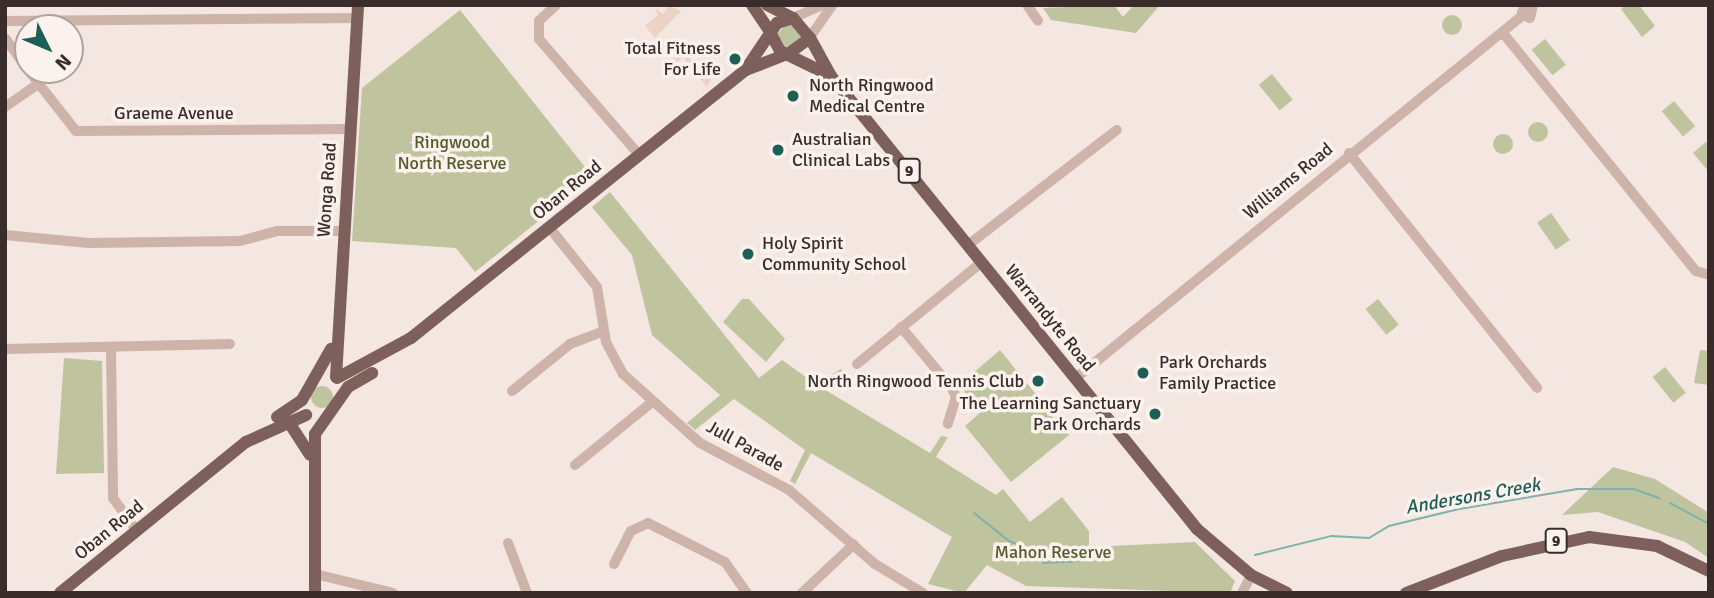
<!DOCTYPE html>
<style>
body{margin:0}
#map{position:relative;width:1714px;height:598px;overflow:hidden;background:#f4e6e0;font-family:Signika,sans-serif}
div>[style]{position:absolute}
[style*='--x']{left:calc(var(--x)*1px);top:calc(var(--y)*1px);width:calc(var(--w)*1px);rotate:calc(var(--a)*1deg)}
.green>*{inset:0;background:#c0c49e;transform-origin:0 0}
.round{border-radius:50%}
.plaza>*{inset:0;background:#ecd3c6}
.stream>*{height:2px;margin:-1px;padding:0 1px;transform-origin:1px;border-radius:1px;background:#7db3a9}
.minor>*{height:10px;margin:-5px;padding:0 5px;transform-origin:5px;border-radius:5px;background:#cdb3aa}
.major>*{height:12px;margin:-6px;padding:0 6px;transform-origin:6px;border-radius:6px;background:#7d5f5b}
.dots>*{width:19px;height:19px;translate:-50% -50%;box-sizing:border-box;border:4px solid #fbf1ed;border-radius:50%}
span{translate:-50% -50%;white-space:nowrap;text-align:center;line-height:1.15;-webkit-text-stroke:7px #fbf1ed;paint-order:stroke}
.shield-label span{padding:2px 5px;background:#fbf1ed;border:2px solid;border-radius:5px;-webkit-text-stroke-width:0}
.shield-label{font-size:16px;color:#3a2c2a;font-weight:700}
.poi-label{font-size:18px;color:#3a2c2a}
.right{translate:-100% -50%;text-align:right}
.left{translate:0 -50%;text-align:left}
.street-label{font-size:18px;color:#3a2c2a}
.park-label{font-size:18px;color:#535a2d}
.water-label{font-size:19px;color:#1d5e55;font-style:italic}
.frame{position:absolute;inset:0;border:7px solid #3a2c2a;pointer-events:none}
.north{position:absolute;left:14px;top:14px;width:70px;height:70px;box-sizing:border-box;background:#fbf1ed;border:2px solid #aea29f;border-radius:50%;rotate:133deg;font-size:19px;font-weight:700;line-height:28px;text-align:center;color:#3a2c2a}
.north::after{content:'';display:block;margin:auto;width:24px;height:32px;background:#1d5e55;clip-path:polygon(50% 0,100% 100%,50% 72%,0 100%)}
</style>
<div id="map">
<div class="green">
<div style="clip-path:polygon(1114px 5px,1123px 17px,1134px 5px,1160px 5px,1136px 33px,1051px 20px,1043px 8px)"></div>
<div style="clip-path:polygon(1626px 5px,1639px 5px,1655px 26px,1642px 37px,1621px 9px)"></div>
<div style="clip-path:polygon(460px 10px,593px 177px,475px 272px,456px 248px,352px 241px,362px 88px)"></div>
<div class="round" style="left:1442px;top:15px;width:20px;height:20px"></div>
<div style="clip-path:polygon(787px 23px,799px 26px,802px 41px,785px 48px,777px 34px)"></div>
<div style="left:1545px;top:39px;width:33px;height:17px;rotate:51deg"></div>
<div style="left:1272px;top:74px;width:33px;height:17px;rotate:51deg"></div>
<div style="left:1674px;top:101px;width:33px;height:16px;rotate:50deg"></div>
<div class="round" style="left:1528px;top:122px;width:20px;height:20px"></div>
<div class="round" style="left:1493px;top:134px;width:20px;height:20px"></div>
<div style="clip-path:polygon(1706px 142px,1709px 146px,1709px 172px,1693px 153px)"></div>
<div style="clip-path:polygon(610px 192px,759px 378px,782px 360px,816px 384px,841px 369px,845px 374px,822px 388px,930px 453px,941px 436px,948px 437px,936px 457px,996px 495px,1003px 489px,1030px 522px,1062px 497px,1089px 531px,1089px 547px,1195px 542px,1235px 581px,1230px 593px,1026px 586px,987px 565px,964px 593px,928px 584px,952px 537px,811px 453px,795px 484px,790px 481px,805px 450px,734px 399px,695px 430px,687px 423px,720px 395px,652px 335px,632px 255px,592px 207px)"></div>
<div style="left:1551px;top:213px;width:33px;height:17px;rotate:55deg"></div>
<div style="clip-path:polygon(742px 299px,749px 299px,785px 339px,766px 362px,723px 322px)"></div>
<div style="left:1378px;top:299px;width:33px;height:16px;rotate:51deg"></div>
<div style="clip-path:polygon(1000px 350px,1069px 435px,1011px 482px,965px 426px,981px 412px,959px 385px)"></div>
<div style="clip-path:polygon(1700px 350px,1709px 351px,1709px 385px,1694px 383px)"></div>
<div style="clip-path:polygon(64px 358px,102px 361px,104px 473px,56px 474px)"></div>
<div style="left:1665px;top:367px;width:33px;height:16px;rotate:51deg"></div>
<div class="round" style="left:311px;top:386px;width:22px;height:22px"></div>
<div style="clip-path:polygon(1613px 467px,1655px 479px,1709px 513px,1709px 558px,1685px 542px,1598px 512px,1562px 515px)"></div>
</div>
<div class="plaza">
<div style="clip-path:polygon(669px 5px,681px 11px,657px 36px,673px 54px,682px 51px,711px 79px,707px 87px,683px 57px,676px 63px,645px 26px,658px 15px,655px 8px,663px 14px)"></div>
</div>
<div class="stream">
<div style="--x:1670;--y:503;--w:44;--a:28.3"></div>
<div style="--x:974;--y:513;--w:45;--a:38.7"></div>
<div style="--x:1009;--y:541;--w:30;--a:21"></div>
<div style="--x:1037;--y:552;--w:13;--a:58"></div>
<div style="--x:1044;--y:563;--w:33;--a:-3"></div>
<div style="--x:1255;--y:555;--w:78;--a:-14"></div>
<div style="--x:1331;--y:536;--w:38;--a:3"></div>
<div style="--x:1369;--y:538;--w:23;--a:-31"></div>
<div style="--x:1389;--y:526;--w:72;--a:-13.7"></div>
<div style="--x:1459;--y:509;--w:120;--a:-9.6"></div>
<div style="--x:1577;--y:489;--w:57;--a:0"></div>
<div style="--x:1634;--y:489;--w:27;--a:20"></div>
</div>
<div class="minor">
<div style="--x:556;--y:5;--w:23;--a:137"></div>
<div style="--x:539;--y:21;--w:18;--a:90"></div>
<div style="--x:539;--y:39;--w:153;--a:49.2"></div>
<div style="--x:1027;--y:5;--w:19;--a:55"></div>
<div style="--x:1525;--y:5;--w:9;--a:111"></div>
<div style="--x:1522;--y:13;--w:9;--a:32"></div>
<div style="--x:1530;--y:18;--w:13;--a:-77"></div>
<div style="--x:793;--y:18;--w:32;--a:-24"></div>
<div style="--x:5;--y:21;--w:353;--a:-0.5"></div>
<div style="--x:1503;--y:33;--w:306;--a:51"></div>
<div style="--x:1696;--y:271;--w:14;--a:17"></div>
<div style="--x:810;--y:37;--w:39;--a:-55"></div>
<div style="--x:5;--y:38;--w:39;--a:54"></div>
<div style="--x:28;--y:70;--w:78;--a:51.8"></div>
<div style="--x:76;--y:131;--w:273;--a:-0.4"></div>
<div style="--x:5;--y:107;--w:40;--a:-34.9"></div>
<div style="--x:1349;--y:153;--w:301;--a:51.3"></div>
<div style="--x:549;--y:227;--w:77;--a:51.3"></div>
<div style="--x:597;--y:287;--w:56;--a:80.7"></div>
<div style="--x:606;--y:342;--w:36;--a:62"></div>
<div style="--x:623;--y:374;--w:103;--a:41.9"></div>
<div style="--x:700;--y:443;--w:101;--a:27.8"></div>
<div style="--x:789;--y:490;--w:113;--a:40.7"></div>
<div style="--x:875;--y:564;--w:56;--a:31.1"></div>
<div style="--x:5;--y:235;--w:84;--a:5.4"></div>
<div style="--x:89;--y:243;--w:151;--a:-0.8"></div>
<div style="--x:240;--y:241;--w:38;--a:-15"></div>
<div style="--x:277;--y:231;--w:64;--a:0"></div>
<div style="--x:968;--y:245;--w:188;--a:-37.7"></div>
<div style="--x:901;--y:327;--w:78;--a:50.2"></div>
<div style="--x:951;--y:387;--w:11;--a:63"></div>
<div style="--x:956;--y:397;--w:28;--a:107"></div>
<div style="--x:5;--y:349;--w:225;--a:-1.3"></div>
<div style="--x:111;--y:350;--w:148;--a:89.2"></div>
<div style="--x:113;--y:498;--w:41;--a:54"></div>
<div style="--x:857;--y:364;--w:161;--a:-39.2"></div>
<div style="--x:1077;--y:377;--w:574;--a:-39.06"></div>
<div style="--x:512;--y:391;--w:75;--a:-39"></div>
<div style="--x:570;--y:344;--w:36;--a:-21"></div>
<div style="--x:575;--y:465;--w:99;--a:-39.3"></div>
<div style="--x:508;--y:543;--w:53;--a:69.2"></div>
<div style="--x:614;--y:564;--w:37;--a:-63"></div>
<div style="--x:631;--y:531;--w:19;--a:-25"></div>
<div style="--x:648;--y:523;--w:86;--a:26.9"></div>
<div style="--x:725;--y:562;--w:38;--a:55"></div>
<div style="--x:315;--y:574;--w:80;--a:13.7"></div>
<div style="--x:802;--y:593;--w:71;--a:-43.3"></div>
<div style="--x:1242;--y:593;--w:20;--a:-63"></div>
</div>
<div class="major">
<div style="--x:752;--y:5;--w:34;--a:56"></div>
<div style="--x:767;--y:5;--w:28;--a:27"></div>
<div style="--x:771;--y:34;--w:19;--a:62"></div>
<div style="--x:780;--y:51;--w:57;--a:26.1"></div>
<div style="--x:810;--y:38;--w:43;--a:61.1"></div>
<div style="--x:831;--y:76;--w:582;--a:51.06"></div>
<div style="--x:1197;--y:529;--w:71;--a:40.4"></div>
<div style="--x:1251;--y:575;--w:40;--a:26.6"></div>
<div style="--x:748;--y:66;--w:52;--a:-56"></div>
<div style="--x:777;--y:23;--w:17;--a:-17"></div>
<div style="--x:793;--y:18;--w:26;--a:50"></div>
<div style="--x:810;--y:38;--w:27;--a:144"></div>
<div style="--x:336;--y:377;--w:373;--a:-86.6"></div>
<div style="--x:337;--y:378;--w:84;--a:-28.4"></div>
<div style="--x:411;--y:338;--w:429;--a:-38.7"></div>
<div style="--x:746;--y:70;--w:44;--a:-21.3"></div>
<div style="--x:277;--y:417;--w:30;--a:-34"></div>
<div style="--x:302;--y:400;--w:59;--a:-60.4"></div>
<div style="--x:288;--y:421;--w:40;--a:57.1"></div>
<div style="--x:60;--y:593;--w:240;--a:-39.1"></div>
<div style="--x:246;--y:442;--w:66;--a:-24.2"></div>
<div style="--x:315;--y:593;--w:159;--a:-90"></div>
<div style="--x:315;--y:434;--w:57;--a:-54.9"></div>
<div style="--x:348;--y:387;--w:28;--a:-30"></div>
<div style="--x:1406;--y:593;--w:103;--a:-21.1"></div>
<div style="--x:1502;--y:556;--w:89;--a:-12.3"></div>
<div style="--x:1589;--y:537;--w:69;--a:7.5"></div>
<div style="--x:1657;--y:546;--w:58;--a:25.7"></div>
</div>
<div class="dots">
<div style="left:735px;top:59px;background:#1d5e55"></div>
<div style="left:793px;top:96px;background:#1d5e55"></div>
<div style="left:778px;top:150px;background:#1d5e55"></div>
<div style="left:748px;top:254px;background:#1d5e55"></div>
<div style="left:1143px;top:373px;background:#1d5e55"></div>
<div style="left:1038px;top:381px;background:#1d5e55"></div>
<div style="left:1155px;top:414px;background:#1d5e55"></div>
</div>
<div class="shield-label">
<span style="left:909px;top:171px">9</span>
<span style="left:1556px;top:541px">9</span>
</div>
<div class="poi-label">
<span class="right" style="left:721px;top:59px">Total Fitness<br>For Life</span>
<span class="left" style="left:809px;top:96px">North Ringwood<br>Medical Centre</span>
<span class="left" style="left:792px;top:150px">Australian<br>Clinical Labs</span>
<span class="left" style="left:762px;top:254px">Holy Spirit<br>Community School</span>
<span class="left" style="left:1159px;top:373px">Park Orchards<br>Family Practice</span>
<span class="right" style="left:1024px;top:381px">North Ringwood Tennis Club</span>
<span class="right" style="left:1141px;top:414px">The Learning Sanctuary<br>Park Orchards</span>
</div>
<div class="street-label">
<span style="left:174px;top:113px">Graeme Avenue</span>
<span style="left:1288px;top:181px;rotate:-39deg">Williams Road</span>
<span style="left:327px;top:190px;rotate:-86deg">Wonga Road</span>
<span style="left:567px;top:190px;rotate:-39deg">Oban Road</span>
<span style="left:1050px;top:318px;rotate:51deg">Warrandyte Road</span>
<span style="left:745px;top:446px;rotate:29deg">Jull Parade</span>
<span style="left:109px;top:530px;rotate:-39deg">Oban Road</span>
</div>
<div class="park-label">
<span style="left:452px;top:153px">Ringwood<br>North Reserve</span>
<span style="left:1053px;top:552px">Mahon Reserve</span>
</div>
<div class="water-label">
<span style="left:1473px;top:497px;rotate:-10deg">Andersons Creek</span>
</div>
<div class="frame"></div>
<div class="north">N</div>
</div>
